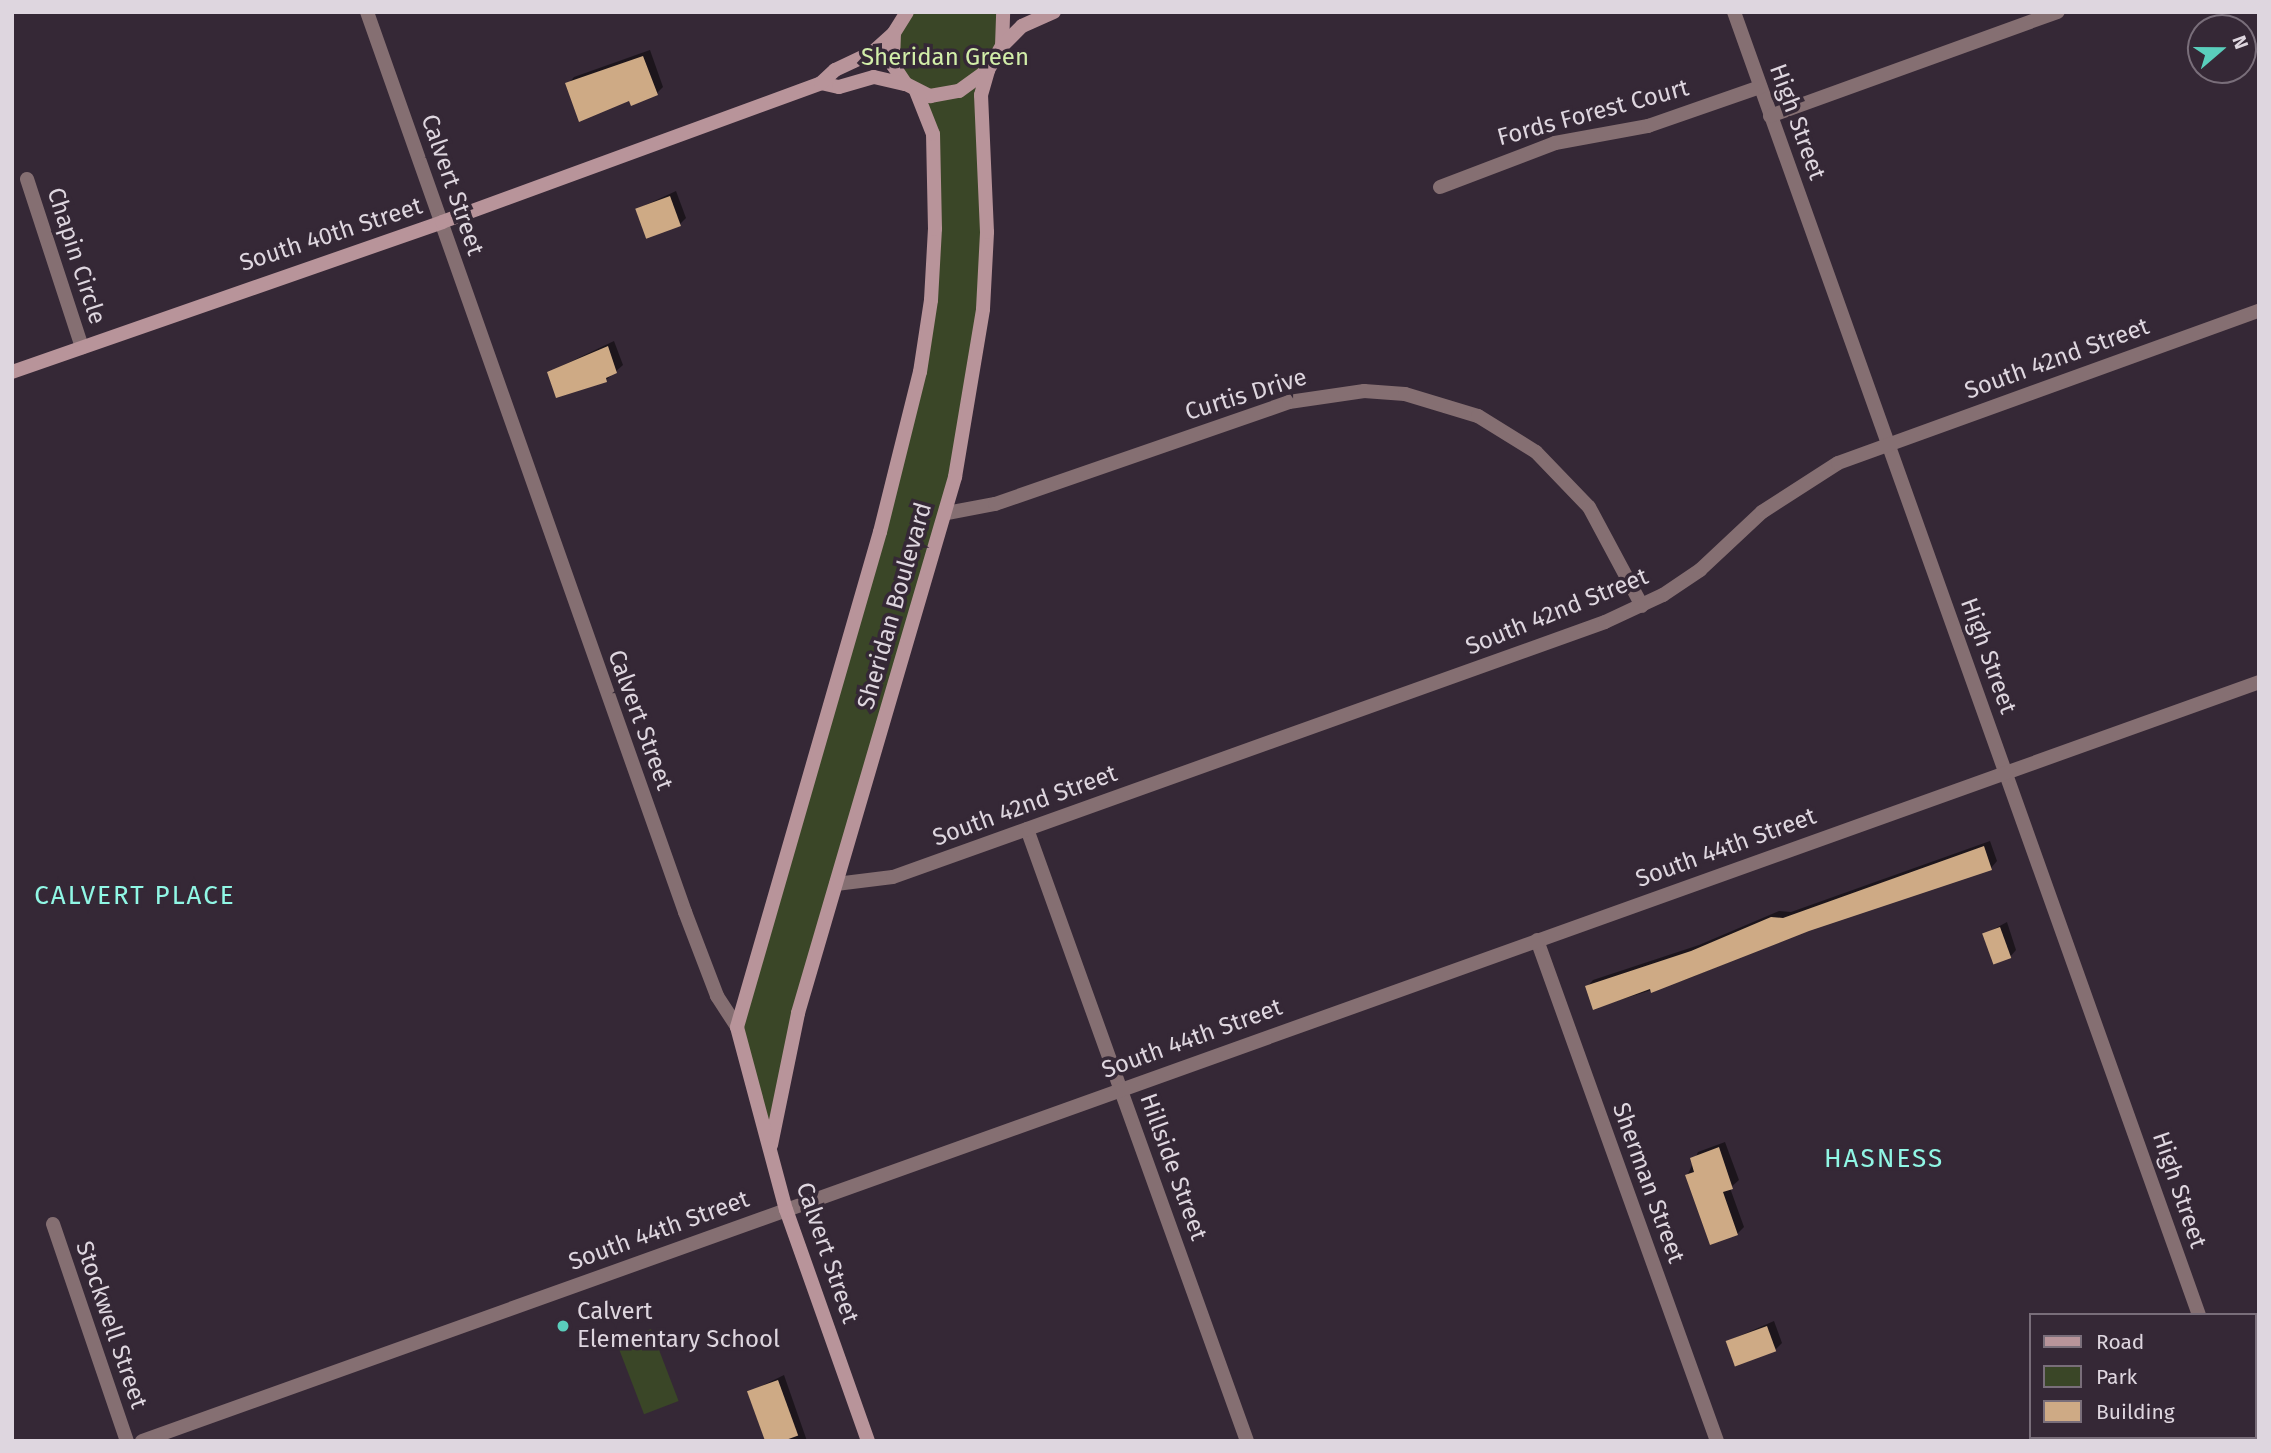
<!DOCTYPE html>
<style>
body{margin:0}
#map{position:relative;width:2271px;height:1453px;overflow:hidden;background:#352836;font-family:"Fira Sans",sans-serif}
div>[style]{position:absolute}
[style*='--x']{left:calc(var(--x)*1px);top:calc(var(--y)*1px);width:calc(var(--w)*1px);rotate:calc(var(--a)*1deg)}
.green>*{inset:0;background:#3a4627;transform-origin:0 0}
.shadow>*{inset:0;background:#0007}
.building>*{inset:0;background:#ceaa85;transform-origin:0 0}
.minor>*{height:14px;margin:-7px;padding:0 7px;transform-origin:7px;border-radius:7px;background:#856f72}
.tertiary>*{height:14px;margin:-7px;padding:0 7px;transform-origin:7px;border-radius:7px;background:#856f72}
.secondary>*{height:14px;margin:-7px;padding:0 7px;transform-origin:7px;border-radius:7px;background:#b8949a}
.dots>*{width:19px;height:19px;translate:-50% -50%;box-sizing:border-box;border:4px solid #352836;border-radius:50%}
span{translate:-50% -50%;white-space:nowrap;text-align:center;line-height:1.15;-webkit-text-stroke:7px #352836;paint-order:stroke}
.park-label{font-size:24px;color:#d2eea9}
.street-label{font-size:24px;color:#ded6df}
.poi-label{font-size:24px;color:#ded6df}
.left{translate:0 -50%;text-align:left}
.neighbourhood-label{font-size:26px;color:#90f7e5;letter-spacing:2px}
.frame{position:absolute;inset:0;border:14px solid #ded6df;pointer-events:none}
.legend{position:absolute;left:2029px;top:1313px;width:228px;height:126px;box-sizing:border-box;background:#352836;border:2px solid #796e7a;margin:0;padding:9px 12px;list-style:none;font-size:21px;color:#ded6df}
.legend li{display:flex;align-items:center;gap:14px;height:35px}
.legend b{width:35px;border:2px solid #796e7a}
.north{position:absolute;left:2187px;top:14px;width:70px;height:70px;box-sizing:border-box;background:#352836;border:2px solid #796e7a;border-radius:50%;rotate:70deg;font-size:19px;font-weight:700;line-height:28px;text-align:center;color:#ded6df}
.north::after{content:'';display:block;margin:auto;width:24px;height:32px;background:#5acebc;clip-path:polygon(50% 0,100% 100%,50% 72%,0 100%)}
</style>
<div id="map">
<div class="green">
<div style="clip-path:polygon(907px 12px,1003px 12px,1005px 19px,988px 70px,986px 179px,970px 398px,836px 884px,771px 1145px,737px 1027px,880px 532px,931px 300px,933px 134px,893px 65px)"></div>
<div style="left:651px;top:1329px;width:77px;height:37px;rotate:69deg"></div>
</div>
<div class="shadow">
<div style="clip-path:polygon(650px 50px,663px 87px,657px 93px,630px 98px,568px 84px,574px 77px)"></div>
<div style="clip-path:polygon(676px 191px,686px 218px,680px 224px,637px 209px)"></div>
<div style="clip-path:polygon(614px 341px,623px 365px,606px 380px,549px 372px)"></div>
<div style="clip-path:polygon(1990px 841px,1997px 861px,1991px 868px,1809px 929px,1687px 979px,1594px 1008px,1587px 987px,1593px 980px,1699px 945px,1779px 911px,1791px 912px)"></div>
<div style="clip-path:polygon(2007px 922px,2016px 950px,2010px 957px,1985px 934px)"></div>
<div style="clip-path:polygon(1725px 1142px,1739px 1180px,1730px 1188px,1744px 1227px,1737px 1234px,1687px 1176px,1698px 1152px)"></div>
<div style="clip-path:polygon(1774px 1321px,1782px 1343px,1775px 1350px,1728px 1341px)"></div>
<div style="clip-path:polygon(784px 1375px,807px 1441px,767px 1441px,749px 1392px)"></div>
</div>
<div class="building">
<div style="clip-path:polygon(643px 56px,658px 95px,631px 106px,629px 101px,579px 122px,565px 83px)"></div>
<div style="left:670px;top:196px;width:32px;height:37px;rotate:70deg"></div>
<div style="clip-path:polygon(608px 346px,617px 373px,606px 378px,607px 382px,556px 398px,547px 372px)"></div>
<div style="clip-path:polygon(1984px 846px,1992px 870px,1809px 931px,1651px 993px,1650px 989px,1593px 1010px,1585px 986px,1691px 951px,1771px 917px,1783px 918px)"></div>
<div style="left:2000px;top:927px;width:33px;height:19px;rotate:70deg"></div>
<div style="clip-path:polygon(1719px 1147px,1733px 1189px,1723px 1192px,1738px 1235px,1710px 1245px,1685px 1175px,1694px 1172px,1690px 1158px)"></div>
<div style="left:1767px;top:1326px;width:27px;height:44px;rotate:70deg"></div>
<div style="left:778px;top:1380px;width:59px;height:33px;rotate:70deg"></div>
</div>
<div class="minor">
<div style="--x:1734;--y:12;--w:1383;--a:70.36"></div>
<div style="--x:1770;--y:116;--w:306;--a:-19.9"></div>
<div style="--x:27;--y:179;--w:177;--a:71.9"></div>
<div style="--x:1440;--y:187;--w:123;--a:-20.9"></div>
<div style="--x:1555;--y:143;--w:95;--a:-10.4"></div>
<div style="--x:1648;--y:126;--w:119;--a:-19.2"></div>
<div style="--x:947;--y:513;--w:49;--a:-10.6"></div>
<div style="--x:995;--y:504;--w:311;--a:-19.1"></div>
<div style="--x:1289;--y:402;--w:76;--a:-8.3"></div>
<div style="--x:1364;--y:391;--w:41;--a:4.2"></div>
<div style="--x:1405;--y:394;--w:76;--a:16.8"></div>
<div style="--x:1478;--y:416;--w:68;--a:31.8"></div>
<div style="--x:1536;--y:452;--w:76;--a:46.1"></div>
<div style="--x:1589;--y:507;--w:112;--a:61.8"></div>
<div style="--x:1027;--y:829;--w:650;--a:70.23"></div>
<div style="--x:836;--y:884;--w:57;--a:-7"></div>
<div style="--x:893;--y:877;--w:756;--a:-19.7"></div>
<div style="--x:1605;--y:622;--w:64;--a:-25"></div>
<div style="--x:1663;--y:595;--w:45;--a:-34"></div>
<div style="--x:1700;--y:570;--w:85;--a:-43.1"></div>
<div style="--x:1762;--y:512;--w:90;--a:-32.8"></div>
<div style="--x:1838;--y:463;--w:448;--a:-19.9"></div>
<div style="--x:1537;--y:940;--w:532;--a:70.24"></div>
<div style="--x:53;--y:1224;--w:229;--a:71.2"></div>
<div style="--x:2244;--y:1437;--w:4;--a:76"></div>
<div style="--x:142;--y:1441;--w:2249;--a:-19.72"></div>
</div>
<div class="tertiary">
<div style="--x:367;--y:12;--w:955;--a:70.54"></div>
<div style="--x:685;--y:912;--w:90;--a:69.1"></div>
<div style="--x:717;--y:996;--w:37;--a:57"></div>
</div>
<div class="secondary">
<div style="--x:907;--y:12;--w:25;--a:122"></div>
<div style="--x:894;--y:33;--w:32;--a:92"></div>
<div style="--x:893;--y:65;--w:23;--a:56"></div>
<div style="--x:906;--y:84;--w:27;--a:27"></div>
<div style="--x:930;--y:96;--w:29;--a:-10"></div>
<div style="--x:959;--y:91;--w:36;--a:-36"></div>
<div style="--x:988;--y:70;--w:28;--a:-60"></div>
<div style="--x:1002;--y:46;--w:34;--a:-88"></div>
<div style="--x:1003;--y:45;--w:27;--a:-45"></div>
<div style="--x:1022;--y:26;--w:35;--a:-24"></div>
<div style="--x:821;--y:83;--w:18;--a:13"></div>
<div style="--x:839;--y:87;--w:36;--a:-16"></div>
<div style="--x:874;--y:77;--w:31;--a:13"></div>
<div style="--x:12;--y:372;--w:455;--a:-19.2"></div>
<div style="--x:442;--y:222;--w:404;--a:-20.1"></div>
<div style="--x:821;--y:83;--w:19;--a:-43"></div>
<div style="--x:835;--y:70;--w:42;--a:-25.3"></div>
<div style="--x:873;--y:52;--w:28;--a:-42"></div>
<div style="--x:771;--y:1145;--w:135;--a:-78.4"></div>
<div style="--x:798;--y:1013;--w:559;--a:-73.67"></div>
<div style="--x:955;--y:477;--w:170;--a:-80.5"></div>
<div style="--x:983;--y:309;--w:77;--a:-87"></div>
<div style="--x:987;--y:232;--w:137;--a:-92.5"></div>
<div style="--x:981;--y:95;--w:26;--a:-74"></div>
<div style="--x:868;--y:1441;--w:245;--a:-109.5"></div>
<div style="--x:786;--y:1210;--w:189;--a:-105"></div>
<div style="--x:737;--y:1027;--w:515;--a:-73.89"></div>
<div style="--x:880;--y:532;--w:165;--a:-76"></div>
<div style="--x:920;--y:372;--w:73;--a:-81.3"></div>
<div style="--x:931;--y:300;--w:71;--a:-86.8"></div>
<div style="--x:935;--y:229;--w:95;--a:-91.2"></div>
<div style="--x:933;--y:134;--w:46;--a:-111.6"></div>
</div>
<div class="dots">
<div style="left:563px;top:1326px;background:#5acebc"></div>
</div>
<div class="park-label">
<span style="left:945px;top:58px">Sheridan Green</span>
</div>
<div class="street-label">
<span style="left:1593px;top:113px;rotate:-15deg">Fords Forest Court</span>
<span style="left:1797px;top:122px;rotate:70deg">High Street</span>
<span style="left:452px;top:185px;rotate:71deg">Calvert Street</span>
<span style="left:331px;top:235px;rotate:-18deg">South 40th Street</span>
<span style="left:76px;top:256px;rotate:72deg">Chapin Circle</span>
<span style="left:2057px;top:359px;rotate:-20deg">South 42nd Street</span>
<span style="left:1246px;top:395px;rotate:-17deg">Curtis Drive</span>
<span style="left:895px;top:606px;rotate:-74deg">Sheridan Boulevard</span>
<span style="left:1557px;top:612px;rotate:-22deg">South 42nd Street</span>
<span style="left:1988px;top:656px;rotate:70deg">High Street</span>
<span style="left:640px;top:720px;rotate:70deg">Calvert Street</span>
<span style="left:1025px;top:806px;rotate:-20deg">South 42nd Street</span>
<span style="left:1726px;top:848px;rotate:-20deg">South 44th Street</span>
<span style="left:1192px;top:1039px;rotate:-20deg">South 44th Street</span>
<span style="left:1173px;top:1167px;rotate:70deg">Hillside Street</span>
<span style="left:1648px;top:1183px;rotate:70deg">Sherman Street</span>
<span style="left:2179px;top:1190px;rotate:71deg">High Street</span>
<span style="left:659px;top:1231px;rotate:-20deg">South 44th Street</span>
<span style="left:827px;top:1253px;rotate:71deg">Calvert Street</span>
<span style="left:111px;top:1325px;rotate:71deg">Stockwell Street</span>
</div>
<div class="poi-label">
<span class="left" style="left:577px;top:1326px">Calvert<br>Elementary School</span>
</div>
<div class="neighbourhood-label">
<span style="left:135px;top:896px">CALVERT PLACE</span>
<span style="left:1884px;top:1159px">HASNESS</span>
</div>
<div class="frame"></div>
<ul class="legend">
<li><b style="height:9px;background:#b8949a"></b>Road</li>
<li><b style="height:19px;background:#3a4627"></b>Park</li>
<li><b style="height:19px;background:#ceaa85"></b>Building</li>
</ul>
<div class="north">N</div>
</div>
